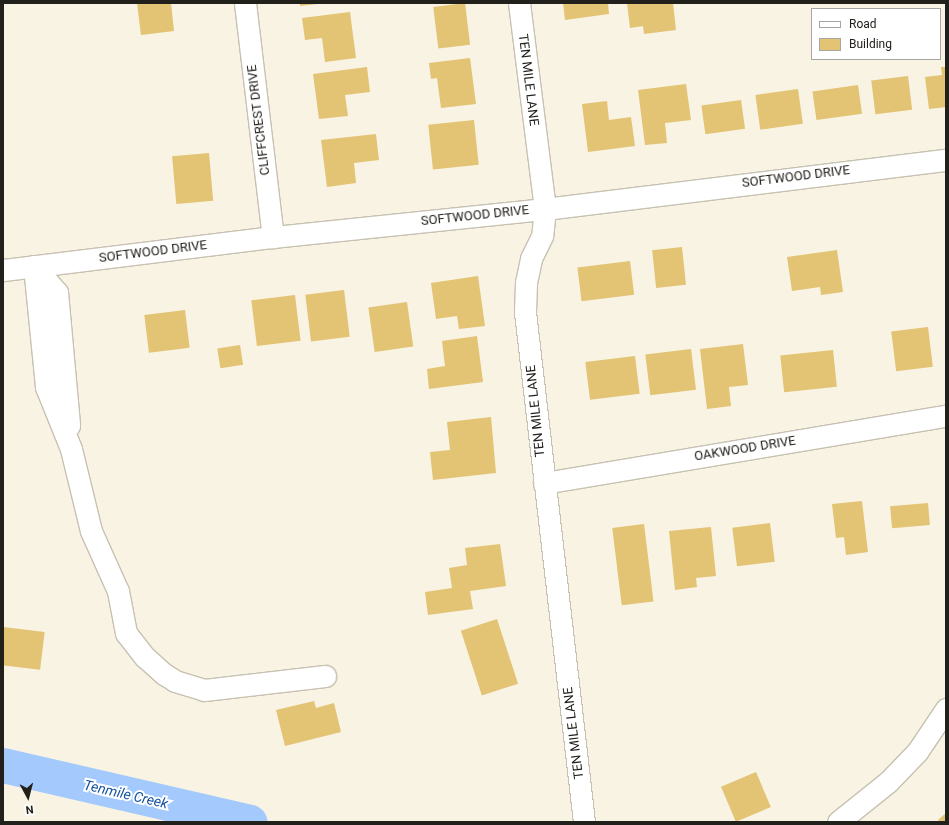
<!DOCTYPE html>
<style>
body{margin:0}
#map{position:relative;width:949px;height:825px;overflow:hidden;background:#f9f3e3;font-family:Roboto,sans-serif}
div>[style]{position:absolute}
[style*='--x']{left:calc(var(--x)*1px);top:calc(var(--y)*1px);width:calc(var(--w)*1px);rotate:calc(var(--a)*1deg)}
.river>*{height:35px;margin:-17.5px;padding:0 17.5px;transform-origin:17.5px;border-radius:17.5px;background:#a3c9fd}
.building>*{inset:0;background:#e3c374;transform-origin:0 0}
.roads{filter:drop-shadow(1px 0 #c7c1b2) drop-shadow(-1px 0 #c7c1b2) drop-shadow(0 1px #c7c1b2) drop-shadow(0 -1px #c7c1b2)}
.minor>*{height:21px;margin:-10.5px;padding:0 10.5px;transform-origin:10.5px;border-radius:10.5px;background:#fff}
span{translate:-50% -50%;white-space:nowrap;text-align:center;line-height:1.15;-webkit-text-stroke:4px #fff;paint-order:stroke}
.street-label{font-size:13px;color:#22201a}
.water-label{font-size:14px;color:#11509a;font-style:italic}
.frame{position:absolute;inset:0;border:4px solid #22201a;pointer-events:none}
.legend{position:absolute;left:811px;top:8px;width:130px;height:52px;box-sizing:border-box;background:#fff;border:1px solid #a7a6a3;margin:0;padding:5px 7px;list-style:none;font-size:12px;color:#22201a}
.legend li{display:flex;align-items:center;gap:8px;height:20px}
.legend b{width:20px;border:1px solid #a7a6a3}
.north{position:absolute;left:8px;top:777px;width:40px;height:40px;-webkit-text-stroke:3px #fff;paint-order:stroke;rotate:173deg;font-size:11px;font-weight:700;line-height:16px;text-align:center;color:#22201a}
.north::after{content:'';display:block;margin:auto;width:14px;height:18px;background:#22201a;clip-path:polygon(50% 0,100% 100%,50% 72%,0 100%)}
</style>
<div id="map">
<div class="river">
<div style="--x:3;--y:765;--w:253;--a:13"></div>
</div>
<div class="building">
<div style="clip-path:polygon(137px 3px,171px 3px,174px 31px,141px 35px)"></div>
<div style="clip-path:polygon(300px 3px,318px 3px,318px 4px,300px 6px)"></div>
<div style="left:465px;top:3px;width:42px;height:32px;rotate:83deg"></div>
<div style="clip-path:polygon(563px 3px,608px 3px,609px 14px,565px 20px)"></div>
<div style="clip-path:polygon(627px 3px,673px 3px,676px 30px,644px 34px,643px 26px,630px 28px)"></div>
<div style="clip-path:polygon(350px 12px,356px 58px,325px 62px,322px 38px,305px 40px,302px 18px)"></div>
<div style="clip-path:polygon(470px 58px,476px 104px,441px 108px,437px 78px,431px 79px,429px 63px)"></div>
<div style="clip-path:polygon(367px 67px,370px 92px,345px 95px,348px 116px,319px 119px,313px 74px)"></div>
<div style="clip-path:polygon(941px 67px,946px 67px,946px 107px,929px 109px,925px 77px,942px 75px)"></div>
<div style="left:908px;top:76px;width:34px;height:37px;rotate:83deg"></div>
<div style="clip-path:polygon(686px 84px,691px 120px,665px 123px,667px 143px,645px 145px,638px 90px)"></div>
<div style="left:858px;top:85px;width:29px;height:46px;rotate:82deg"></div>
<div style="left:798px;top:89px;width:35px;height:43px;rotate:82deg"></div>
<div style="left:741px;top:100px;width:29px;height:40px;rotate:82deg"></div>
<div style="clip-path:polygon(607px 101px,609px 120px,631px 117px,635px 146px,588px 152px,582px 104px)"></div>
<div style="left:474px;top:120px;width:45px;height:46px;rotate:84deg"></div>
<div style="clip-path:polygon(376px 134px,379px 160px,354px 163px,356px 183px,327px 187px,321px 140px)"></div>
<div style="left:209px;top:153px;width:48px;height:37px;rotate:85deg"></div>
<div style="left:682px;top:247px;width:38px;height:30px;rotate:84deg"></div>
<div style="clip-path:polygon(837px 250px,843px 292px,821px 295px,820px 287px,792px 291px,787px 257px)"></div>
<div style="left:630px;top:261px;width:34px;height:53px;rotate:83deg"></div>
<div style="clip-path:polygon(478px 276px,485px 326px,459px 329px,457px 316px,436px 319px,431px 283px)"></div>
<div style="left:344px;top:290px;width:47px;height:39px;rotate:83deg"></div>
<div style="left:295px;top:295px;width:46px;height:44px;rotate:83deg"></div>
<div style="left:407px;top:302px;width:45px;height:39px;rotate:82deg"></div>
<div style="left:185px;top:310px;width:38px;height:41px;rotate:83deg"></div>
<div style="left:928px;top:327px;width:40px;height:37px;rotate:83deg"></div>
<div style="clip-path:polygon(477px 336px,483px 382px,429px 389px,427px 369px,445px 366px,442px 341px)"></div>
<div style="clip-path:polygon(743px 344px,748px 385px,729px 387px,731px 406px,707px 409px,700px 349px)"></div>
<div style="left:240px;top:345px;width:20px;height:23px;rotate:81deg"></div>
<div style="left:691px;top:349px;width:41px;height:46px;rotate:83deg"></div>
<div style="left:833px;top:350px;width:37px;height:53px;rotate:84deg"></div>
<div style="left:635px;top:356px;width:38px;height:50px;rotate:83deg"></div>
<div style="clip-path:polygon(491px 417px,496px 473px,433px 480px,430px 452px,450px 450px,447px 422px)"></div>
<div style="clip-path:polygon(862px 501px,868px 552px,846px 555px,844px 537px,836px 538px,832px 504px)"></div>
<div style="left:928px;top:503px;width:22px;height:38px;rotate:85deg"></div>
<div style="left:770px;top:523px;width:39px;height:38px;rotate:83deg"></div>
<div style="left:644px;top:524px;width:78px;height:32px;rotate:83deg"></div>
<div style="clip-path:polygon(711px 527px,716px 576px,696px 578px,697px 587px,675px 590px,669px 531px)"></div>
<div style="clip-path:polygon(500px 544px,506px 586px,470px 591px,473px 609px,428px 615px,425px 592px,452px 588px,449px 568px,467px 565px,465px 548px)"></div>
<div style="left:497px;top:619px;width:68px;height:38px;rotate:72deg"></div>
<div style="left:3px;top:627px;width:42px;height:38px;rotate:7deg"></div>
<div style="clip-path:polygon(314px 701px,316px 708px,334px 703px,341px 732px,285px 746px,276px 710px)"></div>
<div style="left:756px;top:772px;width:38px;height:38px;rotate:67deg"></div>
<div style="clip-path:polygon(946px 813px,946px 822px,940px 822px,938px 820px)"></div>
</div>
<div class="roads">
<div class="minor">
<div style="--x:245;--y:3;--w:236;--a:83.2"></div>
<div style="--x:519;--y:3;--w:208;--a:82.8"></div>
<div style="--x:545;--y:209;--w:27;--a:96"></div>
<div style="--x:542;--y:236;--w:25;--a:116"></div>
<div style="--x:531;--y:259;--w:25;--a:102"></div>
<div style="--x:526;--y:283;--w:29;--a:92"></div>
<div style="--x:525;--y:312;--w:513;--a:83.4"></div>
<div style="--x:34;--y:266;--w:122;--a:84.3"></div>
<div style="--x:46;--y:387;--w:67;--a:68"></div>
<div style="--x:71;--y:449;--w:84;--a:76.3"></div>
<div style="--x:91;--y:531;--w:66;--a:65.8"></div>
<div style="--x:118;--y:591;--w:43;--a:79.2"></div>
<div style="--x:126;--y:633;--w:31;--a:52"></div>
<div style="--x:145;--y:657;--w:25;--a:42"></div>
<div style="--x:164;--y:674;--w:13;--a:32"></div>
<div style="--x:175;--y:681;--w:30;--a:17"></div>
<div style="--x:204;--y:690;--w:122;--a:-6.6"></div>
<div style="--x:34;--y:266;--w:35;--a:49"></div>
<div style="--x:57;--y:292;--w:134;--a:84.8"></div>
<div style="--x:3;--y:270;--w:272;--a:-7"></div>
<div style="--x:273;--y:237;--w:273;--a:-5.9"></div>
<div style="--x:545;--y:209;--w:404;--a:-7"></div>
<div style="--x:544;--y:483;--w:408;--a:-9.5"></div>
<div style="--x:838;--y:822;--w:64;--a:-38.7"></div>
<div style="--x:888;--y:782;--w:42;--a:-46"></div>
<div style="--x:917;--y:752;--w:52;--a:-56"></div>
</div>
</div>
<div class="street-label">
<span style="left:528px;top:80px;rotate:83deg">TEN MILE LANE</span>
<span style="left:259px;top:120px;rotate:-97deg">CLIFFCREST DRIVE</span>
<span style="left:796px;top:177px;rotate:-7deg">SOFTWOOD DRIVE</span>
<span style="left:475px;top:216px;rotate:-6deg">SOFTWOOD DRIVE</span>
<span style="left:153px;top:252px;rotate:-7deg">SOFTWOOD DRIVE</span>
<span style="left:536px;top:411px;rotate:-96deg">TEN MILE LANE</span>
<span style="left:745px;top:449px;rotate:-9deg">OAKWOOD DRIVE</span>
<span style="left:574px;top:733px;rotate:-97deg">TEN MILE LANE</span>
</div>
<div class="water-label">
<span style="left:126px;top:794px;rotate:13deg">Tenmile Creek</span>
</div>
<div class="frame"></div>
<ul class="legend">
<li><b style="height:5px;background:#fff"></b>Road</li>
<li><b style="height:11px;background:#e3c374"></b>Building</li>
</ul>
<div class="north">N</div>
</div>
